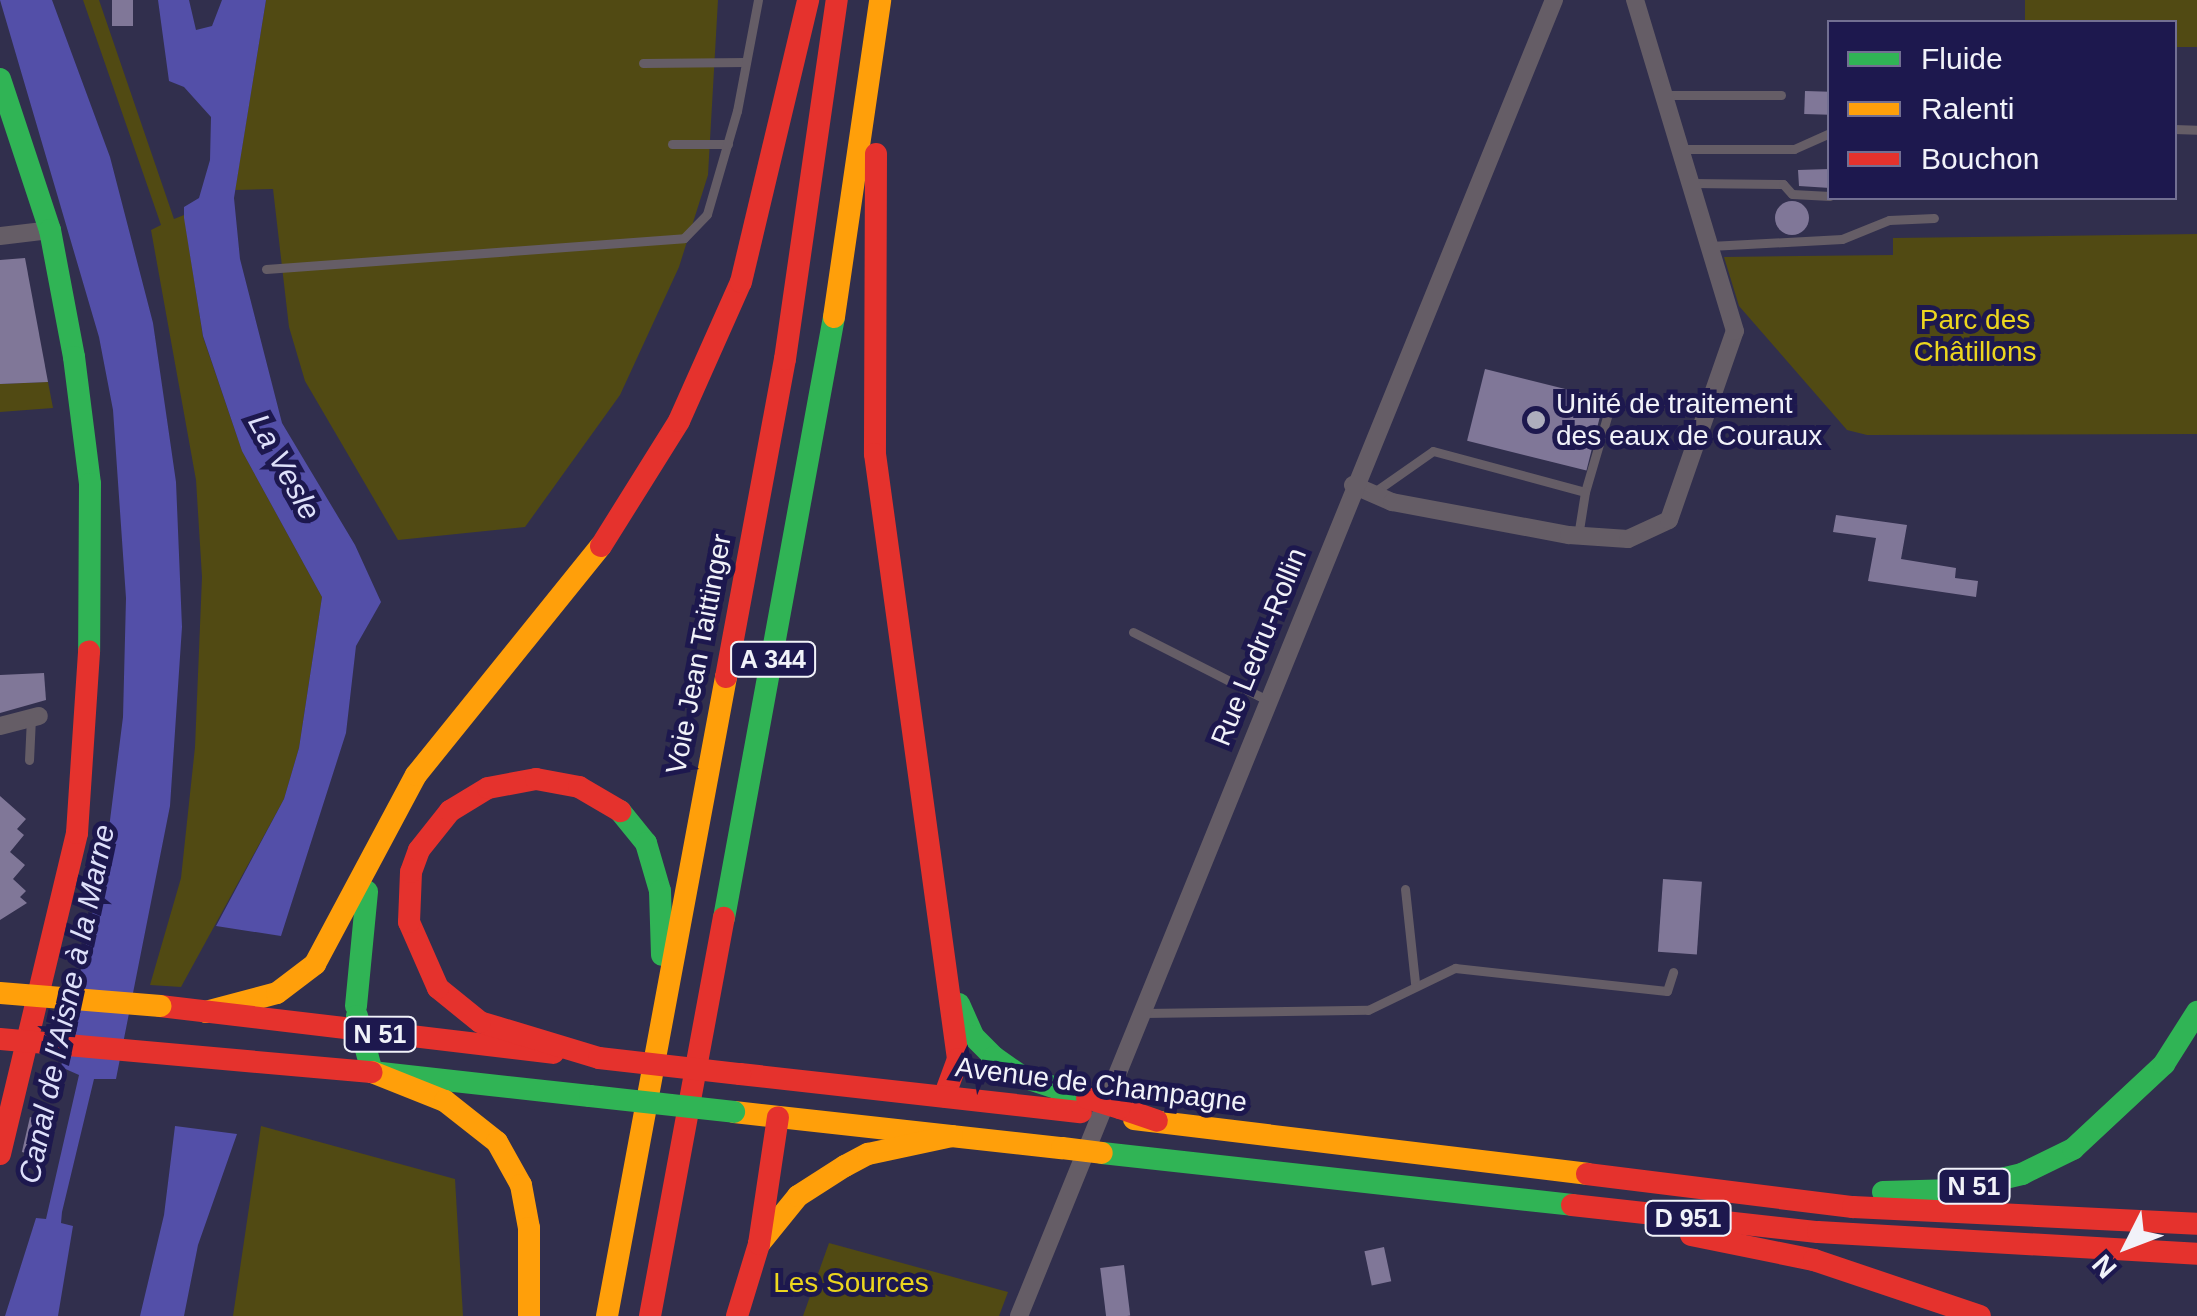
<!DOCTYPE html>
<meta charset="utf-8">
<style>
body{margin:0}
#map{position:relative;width:2197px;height:1316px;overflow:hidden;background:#312f4d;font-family:Arial,sans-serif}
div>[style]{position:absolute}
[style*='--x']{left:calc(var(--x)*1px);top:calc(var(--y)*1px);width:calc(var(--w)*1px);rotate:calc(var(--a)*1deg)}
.green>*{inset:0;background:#514a13}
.water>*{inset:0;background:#534fa8}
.building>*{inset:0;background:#807798;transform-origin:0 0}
.round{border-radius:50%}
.lane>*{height:9px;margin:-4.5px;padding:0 4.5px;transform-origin:4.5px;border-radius:4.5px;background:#655d66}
.street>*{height:18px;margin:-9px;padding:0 9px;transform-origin:9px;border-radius:9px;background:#655d66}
.fast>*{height:22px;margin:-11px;padding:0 11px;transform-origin:11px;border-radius:11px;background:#30b455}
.slow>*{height:22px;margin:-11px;padding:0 11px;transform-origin:11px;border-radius:11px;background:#ff9f0a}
.jam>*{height:22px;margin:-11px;padding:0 11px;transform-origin:11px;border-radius:11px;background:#e5322d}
.fast-bridge>*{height:22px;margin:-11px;padding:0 11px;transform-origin:11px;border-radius:11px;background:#30b455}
.slow-bridge>*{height:22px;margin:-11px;padding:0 11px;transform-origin:11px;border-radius:11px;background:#ff9f0a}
.jam-bridge>*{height:22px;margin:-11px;padding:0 11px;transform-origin:11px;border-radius:11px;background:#e5322d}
.dots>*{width:28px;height:28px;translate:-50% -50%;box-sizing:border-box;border:5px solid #1d184e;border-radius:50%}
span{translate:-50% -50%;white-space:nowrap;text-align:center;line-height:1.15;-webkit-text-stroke:10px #1d184e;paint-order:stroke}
.shield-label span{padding:2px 8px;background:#1d184e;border:2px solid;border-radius:8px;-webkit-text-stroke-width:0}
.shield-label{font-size:25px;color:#f1f2f9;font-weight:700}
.park-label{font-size:28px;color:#ecd61e}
.poi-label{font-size:28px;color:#f1f2f9}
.left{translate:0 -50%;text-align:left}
.street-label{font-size:28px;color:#f1f2f9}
.water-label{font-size:30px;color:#dee0fa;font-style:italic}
.legend{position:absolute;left:1827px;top:20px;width:350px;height:180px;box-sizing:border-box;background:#1d184e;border:2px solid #726f92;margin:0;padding:12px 18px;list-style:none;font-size:30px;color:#f1f2f9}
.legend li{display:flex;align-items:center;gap:20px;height:50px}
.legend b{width:50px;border:2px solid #726f92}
.north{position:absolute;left:2077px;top:1196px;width:100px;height:100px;-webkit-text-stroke:8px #1d184e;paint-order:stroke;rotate:228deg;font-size:28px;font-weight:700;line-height:40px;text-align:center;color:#f1f2f9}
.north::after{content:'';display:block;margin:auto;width:35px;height:45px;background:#f1f2f9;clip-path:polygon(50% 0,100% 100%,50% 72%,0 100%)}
</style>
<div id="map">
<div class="green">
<div style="clip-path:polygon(83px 0,99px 0,174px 219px,184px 215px,203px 337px,242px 451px,322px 597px,299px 748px,284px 799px,181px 987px,150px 985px,181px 878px,195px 747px,202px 577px,196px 480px,151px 230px,161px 225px)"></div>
<div style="clip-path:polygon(266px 0,718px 0,708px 175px,679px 267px,620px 395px,525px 527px,398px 540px,305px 381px,289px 327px,273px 189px,235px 190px)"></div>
<div style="clip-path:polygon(2025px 0,2197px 0,2197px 47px,2175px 47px,2174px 22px,2025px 22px)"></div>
<div style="clip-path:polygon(2197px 234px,2197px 434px,1867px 435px,1847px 430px,1739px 306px,1724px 257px,1893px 255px,1893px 238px)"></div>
<div style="clip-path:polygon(48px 382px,53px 408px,0 412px,0 384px)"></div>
<div style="clip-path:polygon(261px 1126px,455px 1179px,463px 1316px,233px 1316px)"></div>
<div style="clip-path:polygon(829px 1243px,1008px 1292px,999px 1316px,803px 1316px)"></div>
</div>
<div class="water">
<div style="clip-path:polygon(0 0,52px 0,110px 157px,153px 323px,176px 482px,182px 627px,170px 806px,116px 1079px,94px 1079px,62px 1212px,61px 1223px,73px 1226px,58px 1316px,5px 1316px,36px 1218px,46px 1219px,79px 1075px,61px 1067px,108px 836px,123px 717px,126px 598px,113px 410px,99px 337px)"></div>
<div style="clip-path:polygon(158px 0,189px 0,196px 30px,212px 26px,222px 0,266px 0,234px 198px,240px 259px,282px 423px,355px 545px,381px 602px,356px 646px,346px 733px,281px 936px,216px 926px,284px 799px,299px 748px,322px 597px,242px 451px,203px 336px,184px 218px,184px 207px,199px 198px,210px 160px,211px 117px,184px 87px,169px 81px)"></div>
<div style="clip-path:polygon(175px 1126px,237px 1134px,198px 1245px,184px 1316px,140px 1316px,164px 1215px)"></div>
</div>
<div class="building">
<div style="left:112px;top:0;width:21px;height:26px"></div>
<div style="left:1805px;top:91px;width:25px;height:23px;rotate:2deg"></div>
<div style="clip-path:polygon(1830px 169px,1830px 188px,1799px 186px,1798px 170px)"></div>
<div class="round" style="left:1775px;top:201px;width:34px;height:34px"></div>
<div style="clip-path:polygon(25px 258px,48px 382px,0 384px,0 260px)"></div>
<div style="left:1485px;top:369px;width:123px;height:74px;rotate:14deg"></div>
<div style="clip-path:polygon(1836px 515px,1907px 525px,1901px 559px,1956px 568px,1955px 578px,1978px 581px,1976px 597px,1868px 581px,1876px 538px,1833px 532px)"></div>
<div style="clip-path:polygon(44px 673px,46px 700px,0 713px,0 675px)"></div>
<div style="clip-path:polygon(0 796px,26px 819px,17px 829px,24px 835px,10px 852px,25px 865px,13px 879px,26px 891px,20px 897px,27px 903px,0 920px)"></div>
<div style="left:1663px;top:879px;width:39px;height:73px;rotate:4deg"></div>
<div style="left:30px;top:1117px;width:26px;height:36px;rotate:13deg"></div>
<div style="left:1384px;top:1247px;width:35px;height:20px;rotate:78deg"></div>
<div style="left:1124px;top:1265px;width:51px;height:24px;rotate:83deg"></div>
</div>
<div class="lane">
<div style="--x:643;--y:63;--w:103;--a:-0.6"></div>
<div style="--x:1664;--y:95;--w:117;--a:0"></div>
<div style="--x:2174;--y:129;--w:23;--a:2"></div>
<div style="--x:672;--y:144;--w:56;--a:0"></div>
<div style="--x:1680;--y:149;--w:114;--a:0"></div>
<div style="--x:1794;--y:149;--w:39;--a:-24"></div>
<div style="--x:1691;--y:183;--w:92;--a:0.6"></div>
<div style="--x:1783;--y:184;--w:13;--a:48"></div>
<div style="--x:1792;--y:194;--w:38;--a:3"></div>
<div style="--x:1710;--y:246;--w:132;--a:-3"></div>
<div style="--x:1842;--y:239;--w:51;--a:-22"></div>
<div style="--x:1889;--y:220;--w:45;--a:-2.5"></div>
<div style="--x:266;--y:269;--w:419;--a:-4.2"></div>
<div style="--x:684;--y:238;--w:33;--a:-46"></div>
<div style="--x:707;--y:214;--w:107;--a:-73.8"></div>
<div style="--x:737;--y:111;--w:113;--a:-79.3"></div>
<div style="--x:1585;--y:492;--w:103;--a:-73.7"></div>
<div style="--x:1373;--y:493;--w:73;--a:-35"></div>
<div style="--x:1433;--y:451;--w:157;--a:15.1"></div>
<div style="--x:1585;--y:492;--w:45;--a:99"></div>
<div style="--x:1133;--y:632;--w:150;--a:26.9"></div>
<div style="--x:29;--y:760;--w:42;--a:-87.3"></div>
<div style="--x:1405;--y:889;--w:95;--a:83.9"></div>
<div style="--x:1144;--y:1013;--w:224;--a:-0.8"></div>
<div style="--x:1368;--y:1010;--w:97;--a:-25.8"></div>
<div style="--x:1455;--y:968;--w:213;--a:6.2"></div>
<div style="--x:1667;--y:991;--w:20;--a:-72"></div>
</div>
<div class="street">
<div style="--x:0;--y:236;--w:50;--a:-6.8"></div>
<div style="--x:1353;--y:485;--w:43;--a:23.6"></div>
<div style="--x:1392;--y:502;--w:180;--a:10.6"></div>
<div style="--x:1569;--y:535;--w:59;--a:3.9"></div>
<div style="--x:1628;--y:539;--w:45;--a:-24.9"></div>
<div style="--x:1669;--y:520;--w:200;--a:-70.8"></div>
<div style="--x:1735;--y:331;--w:346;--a:-106.8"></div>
<div style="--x:0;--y:726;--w:40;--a:-14.4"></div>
<div style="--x:1019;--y:1316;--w:1421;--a:-67.88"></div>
</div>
<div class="fast">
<div style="--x:0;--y:79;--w:159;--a:71.7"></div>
<div style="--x:50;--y:230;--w:129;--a:79.3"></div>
<div style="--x:74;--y:357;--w:128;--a:82.8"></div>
<div style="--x:90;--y:484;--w:167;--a:90.3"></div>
<div style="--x:620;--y:811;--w:41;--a:50.9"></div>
<div style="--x:646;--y:843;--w:50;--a:73.7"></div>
<div style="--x:660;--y:891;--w:64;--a:88.2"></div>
<div style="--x:724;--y:918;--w:611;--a:-79.63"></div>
<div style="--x:959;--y:1004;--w:35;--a:66"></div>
<div style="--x:973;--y:1036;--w:30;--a:45"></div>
<div style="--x:994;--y:1057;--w:35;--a:35"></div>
<div style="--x:1023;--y:1077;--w:67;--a:18.2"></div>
<div style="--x:356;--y:1006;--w:115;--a:-84.5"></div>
<div style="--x:357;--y:1016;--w:58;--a:75"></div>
<div style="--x:372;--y:1072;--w:219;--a:6.3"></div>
<div style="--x:1102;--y:1153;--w:473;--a:6.3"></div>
<div style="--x:1883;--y:1192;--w:72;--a:-1.6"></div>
<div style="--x:1955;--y:1190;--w:69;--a:-13.4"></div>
<div style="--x:2022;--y:1174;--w:57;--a:-26.1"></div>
<div style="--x:2073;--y:1149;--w:125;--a:-43"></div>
<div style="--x:2164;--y:1064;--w:62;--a:-57.6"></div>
</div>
<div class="slow">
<div style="--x:834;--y:317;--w:320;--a:-81.7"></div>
<div style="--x:206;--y:1012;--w:73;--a:-15"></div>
<div style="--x:277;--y:993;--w:48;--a:-37.3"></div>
<div style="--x:315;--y:964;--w:214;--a:-61.9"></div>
<div style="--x:416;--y:775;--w:294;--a:-51.1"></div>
<div style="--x:372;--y:1072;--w:79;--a:21.7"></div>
<div style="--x:445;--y:1101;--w:66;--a:38.3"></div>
<div style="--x:497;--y:1142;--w:49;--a:60.8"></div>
<div style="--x:521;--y:1185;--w:44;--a:79.5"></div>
<div style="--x:529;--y:1228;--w:88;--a:90"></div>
<div style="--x:734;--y:1112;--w:330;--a:6.3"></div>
<div style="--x:1134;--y:1119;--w:456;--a:6.9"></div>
<div style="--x:759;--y:1244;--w:62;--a:-50.9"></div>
<div style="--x:798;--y:1196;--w:56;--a:-32.6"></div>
<div style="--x:845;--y:1166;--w:26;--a:-28"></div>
<div style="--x:868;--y:1154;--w:86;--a:-12.1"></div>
<div style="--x:607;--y:1316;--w:650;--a:-79.45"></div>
</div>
<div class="jam">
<div style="--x:876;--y:154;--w:300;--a:90.2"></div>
<div style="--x:875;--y:454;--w:611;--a:82.19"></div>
<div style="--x:958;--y:1059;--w:40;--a:110.2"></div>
<div style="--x:601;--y:546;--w:147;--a:-58"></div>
<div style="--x:679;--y:421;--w:152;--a:-66"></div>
<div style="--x:741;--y:282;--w:290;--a:-76.6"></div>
<div style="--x:726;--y:677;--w:323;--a:-79.5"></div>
<div style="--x:785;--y:359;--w:363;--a:-81.8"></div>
<div style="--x:160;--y:1006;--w:396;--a:6.8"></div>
<div style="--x:599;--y:1058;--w:124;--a:-163.2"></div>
<div style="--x:480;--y:1022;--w:54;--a:-141"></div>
<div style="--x:438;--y:988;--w:72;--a:-113.7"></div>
<div style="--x:409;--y:922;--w:50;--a:-87.7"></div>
<div style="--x:411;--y:872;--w:23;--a:-70"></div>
<div style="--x:419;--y:850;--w:50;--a:-51.5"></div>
<div style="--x:450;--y:811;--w:44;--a:-31.2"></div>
<div style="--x:488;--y:788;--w:49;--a:-10.6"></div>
<div style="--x:536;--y:779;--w:44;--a:10.5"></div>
<div style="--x:579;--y:787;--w:48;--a:30.3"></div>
<div style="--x:740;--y:1074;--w:343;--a:6.4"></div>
<div style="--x:1120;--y:1108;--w:39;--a:19"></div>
<div style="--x:0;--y:1154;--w:330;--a:-76.5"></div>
<div style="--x:77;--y:833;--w:182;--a:-86.2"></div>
<div style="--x:1587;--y:1174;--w:268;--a:7.1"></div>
<div style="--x:1853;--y:1207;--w:344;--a:2.8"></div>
<div style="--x:1572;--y:1205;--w:247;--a:6.3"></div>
<div style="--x:1818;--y:1232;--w:380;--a:3.3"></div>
<div style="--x:1691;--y:1235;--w:126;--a:11.5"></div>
<div style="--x:1814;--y:1260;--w:175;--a:18.6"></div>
<div style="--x:650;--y:1316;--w:405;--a:-79.5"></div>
<div style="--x:737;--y:1316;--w:75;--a:-73"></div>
<div style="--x:759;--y:1244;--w:128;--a:-81.5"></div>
</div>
<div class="fast-bridge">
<div style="--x:590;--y:1096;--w:145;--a:6.3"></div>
</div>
<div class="slow-bridge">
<div style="--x:0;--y:993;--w:161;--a:4.6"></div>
<div style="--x:1062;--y:1148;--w:40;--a:7.1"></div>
</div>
<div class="jam-bridge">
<div style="--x:0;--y:1039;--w:373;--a:5.1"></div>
<div style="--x:599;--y:1058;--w:142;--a:6.5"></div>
<div style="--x:1087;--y:1098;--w:34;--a:17"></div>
</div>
<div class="dots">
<div style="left:1536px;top:420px;background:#aeaebd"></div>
</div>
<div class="shield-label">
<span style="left:773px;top:659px">A 344</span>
<span style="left:380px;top:1034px">N 51</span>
<span style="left:1974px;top:1186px">N 51</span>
<span style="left:1688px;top:1218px">D 951</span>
</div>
<div class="park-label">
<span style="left:1975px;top:336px">Parc des<br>Châtillons</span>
<span style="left:851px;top:1283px">Les Sources</span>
</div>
<div class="poi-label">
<span class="left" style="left:1556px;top:420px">Unité de traitement<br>des eaux de Couraux</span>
</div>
<div class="street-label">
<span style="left:1259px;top:647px;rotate:-68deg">Rue Ledru-Rollin</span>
<span style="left:699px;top:654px;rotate:-79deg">Voie Jean Taittinger</span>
<span style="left:1101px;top:1085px;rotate:7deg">Avenue de Champagne</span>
</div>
<div class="water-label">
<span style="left:284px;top:467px;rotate:61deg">La Vesle</span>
<span style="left:67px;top:1004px;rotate:-78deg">Canal de l'Aisne à la Marne</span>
</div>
<ul class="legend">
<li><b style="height:12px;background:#30b455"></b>Fluide</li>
<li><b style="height:12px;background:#ff9f0a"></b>Ralenti</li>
<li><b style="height:12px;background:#e5322d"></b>Bouchon</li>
</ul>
<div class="north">N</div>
</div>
